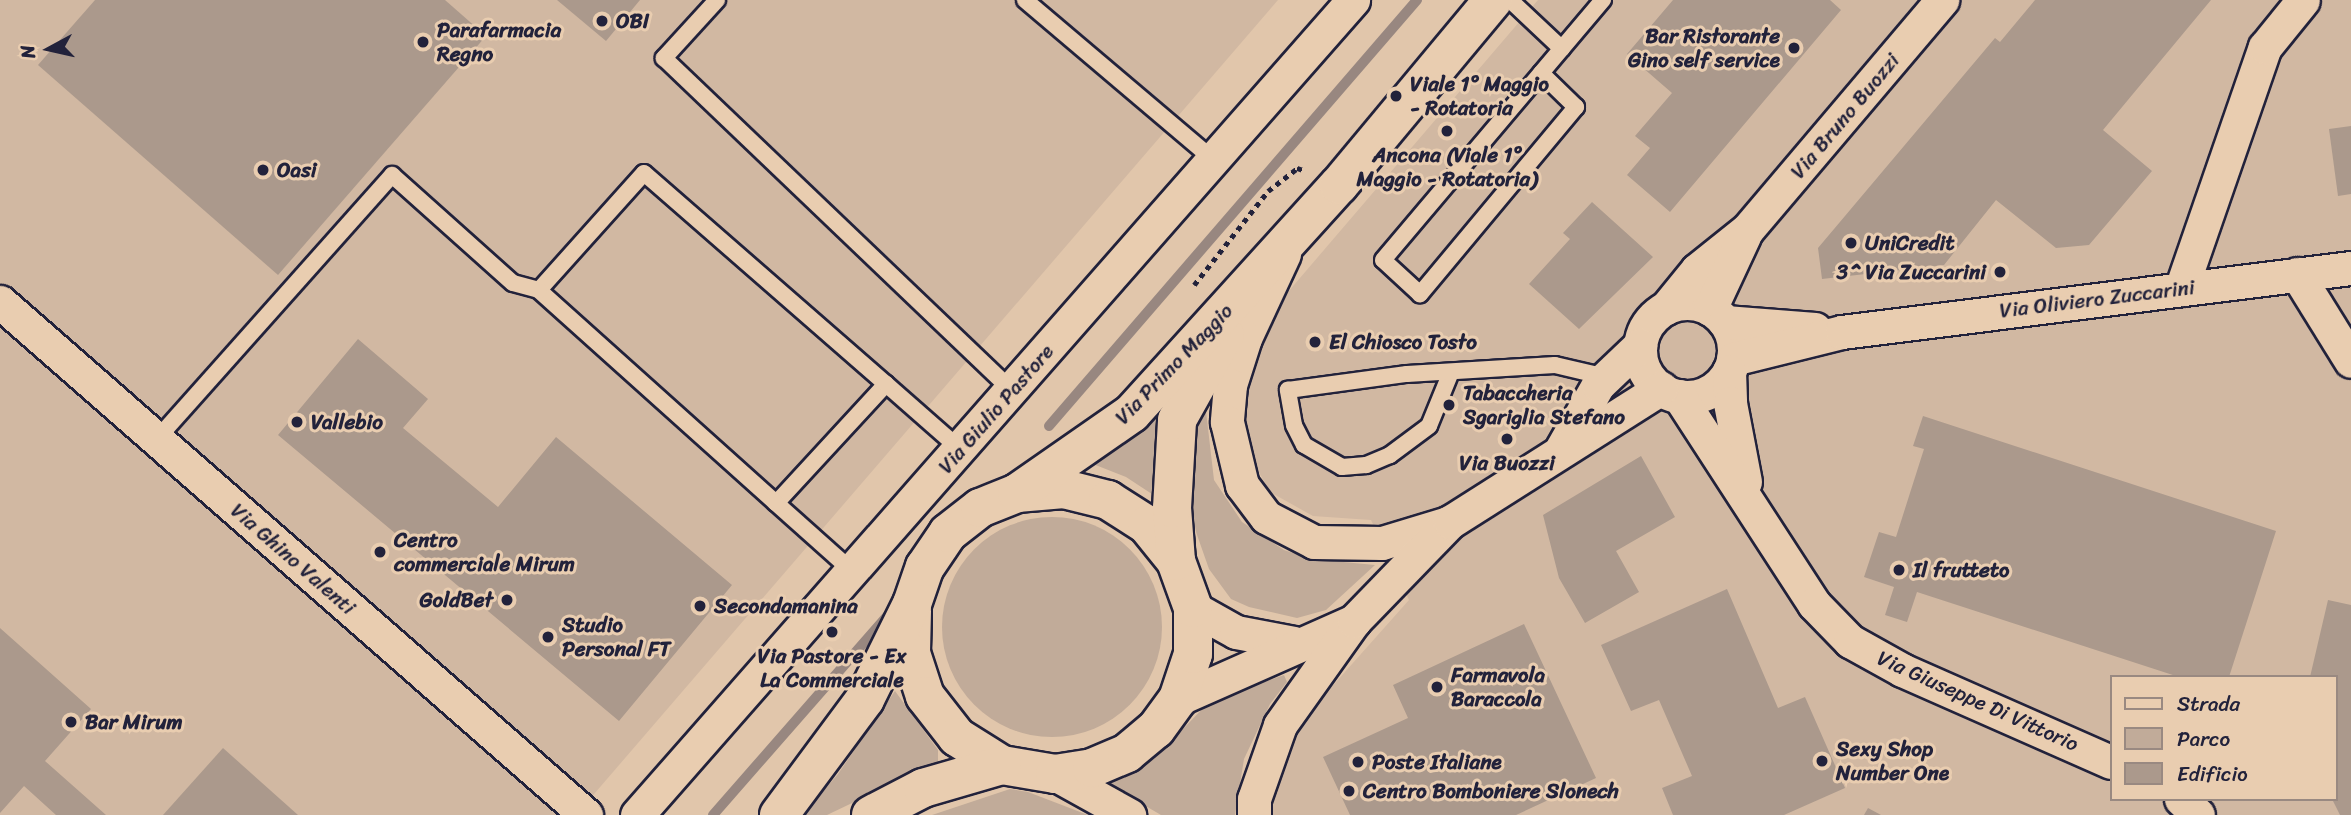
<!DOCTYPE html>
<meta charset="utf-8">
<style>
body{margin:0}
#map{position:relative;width:2351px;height:815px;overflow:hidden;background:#e1c6ab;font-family:Sriracha,sans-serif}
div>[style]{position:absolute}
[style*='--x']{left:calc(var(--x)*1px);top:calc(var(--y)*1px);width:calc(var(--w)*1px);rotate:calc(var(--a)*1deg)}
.built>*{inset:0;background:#d1b8a2}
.green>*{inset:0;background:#c1ab99}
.round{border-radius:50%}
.stream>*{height:10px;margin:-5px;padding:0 5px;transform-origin:5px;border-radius:5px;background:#988780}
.building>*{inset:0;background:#ab998c}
.path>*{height:4.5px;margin-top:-2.25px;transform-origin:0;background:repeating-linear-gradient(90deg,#22223b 0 5px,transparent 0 10px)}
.roads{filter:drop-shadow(2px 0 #22223b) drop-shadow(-2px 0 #22223b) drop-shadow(0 2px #22223b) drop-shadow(0 -2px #22223b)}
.lane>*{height:16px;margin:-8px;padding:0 8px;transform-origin:8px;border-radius:8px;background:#e9cdb0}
.street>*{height:33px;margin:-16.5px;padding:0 16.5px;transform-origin:16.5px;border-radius:16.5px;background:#e9cdb0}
.street>.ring{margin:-16.5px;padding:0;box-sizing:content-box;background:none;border:33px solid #e9cdb0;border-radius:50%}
.primary>*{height:38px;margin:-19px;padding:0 19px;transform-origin:19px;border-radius:19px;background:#e9cdb0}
.dots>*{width:19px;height:19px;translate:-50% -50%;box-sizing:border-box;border:4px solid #e9cdb0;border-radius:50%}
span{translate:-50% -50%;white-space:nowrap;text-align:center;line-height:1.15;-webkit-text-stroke:6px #e9cdb0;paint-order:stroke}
.poi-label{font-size:21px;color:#22223b;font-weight:700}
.left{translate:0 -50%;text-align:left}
.right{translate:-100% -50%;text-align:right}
.street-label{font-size:21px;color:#22223b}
.legend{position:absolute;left:2110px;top:675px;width:228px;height:126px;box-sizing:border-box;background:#e9cdb0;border:2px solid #998981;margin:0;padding:9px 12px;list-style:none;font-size:21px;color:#22223b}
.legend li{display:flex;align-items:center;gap:14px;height:35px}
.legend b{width:35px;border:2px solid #998981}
.north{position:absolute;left:14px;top:14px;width:70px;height:70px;-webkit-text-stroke:5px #e9cdb0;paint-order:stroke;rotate:262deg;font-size:19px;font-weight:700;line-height:28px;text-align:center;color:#22223b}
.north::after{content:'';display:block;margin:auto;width:24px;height:32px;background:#22223b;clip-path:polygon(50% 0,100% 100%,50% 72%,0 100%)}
</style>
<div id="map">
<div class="built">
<div style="clip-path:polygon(0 0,1278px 0,576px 815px,0 815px)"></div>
<div style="clip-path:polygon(evenodd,1538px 0,2351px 0,2351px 815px,1272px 815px,1275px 780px,1296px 727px,1409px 600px,1371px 520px,1313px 516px,1270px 492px,1241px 440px,1246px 377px,1270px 313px,1538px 0,2111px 677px,2335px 677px,2335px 799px,2111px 799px,2111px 677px)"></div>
</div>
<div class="green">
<div style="clip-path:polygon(1204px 394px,1214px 480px,1242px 522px,1284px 550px,1311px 559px,1375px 565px,1326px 610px,1297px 618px,1249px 607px,1231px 599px,1209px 569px,1196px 532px,1187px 480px,1187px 450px)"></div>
<div style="clip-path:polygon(1166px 395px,1158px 498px,1126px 477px,1093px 464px)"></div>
<div class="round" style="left:942px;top:517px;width:220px;height:220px"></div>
<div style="clip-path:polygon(1284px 675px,1287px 682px,1270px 704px,1244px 759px,1235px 815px,1161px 815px,1108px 784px,1154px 759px,1210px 701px)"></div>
<div style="clip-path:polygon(895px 691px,938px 750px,938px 762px,827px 815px,803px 815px,838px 774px)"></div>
<div style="clip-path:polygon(1010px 789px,1028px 792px,1088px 815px,932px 815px)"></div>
</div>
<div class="stream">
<div style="--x:1049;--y:426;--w:563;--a:-49.18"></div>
<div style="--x:713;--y:815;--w:270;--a:-48.8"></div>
</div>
<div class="building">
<div style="clip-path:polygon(95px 0,445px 0,486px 36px,278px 275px,38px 65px)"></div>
<div style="clip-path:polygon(557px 0,640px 0,606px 41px)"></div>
<div style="clip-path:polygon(1673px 0,1830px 0,1841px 10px,1670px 212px,1627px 175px,1650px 148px,1635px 136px,1672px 93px,1627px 54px)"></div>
<div style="clip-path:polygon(2035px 0,2211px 0,2103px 130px,2152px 171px,2089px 245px,2056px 248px,1996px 200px,1944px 265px,1822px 279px,1818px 248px,1995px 38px,2000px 42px)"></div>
<div style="clip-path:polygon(2351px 126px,2351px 194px,2338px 196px,2329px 129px)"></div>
<div style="clip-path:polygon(1592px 202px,1653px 257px,1579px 329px,1529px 284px,1570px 239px,1563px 233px)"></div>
<div style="clip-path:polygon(358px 339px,428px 399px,403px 428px,498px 507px,556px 437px,732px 585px,619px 721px,278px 435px)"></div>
<div style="clip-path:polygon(1923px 416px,2276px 531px,2229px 677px,2179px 677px,1917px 592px,1907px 622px,1885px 615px,1894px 587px,1864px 577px,1879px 532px,1896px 537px,1924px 449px,1913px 446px)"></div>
<div style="clip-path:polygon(1641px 456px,1675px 517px,1616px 551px,1639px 592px,1585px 623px,1559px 578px,1543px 515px)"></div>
<div style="clip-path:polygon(1727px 589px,1778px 708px,1805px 697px,1845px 788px,1784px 815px,1673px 815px,1662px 788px,1692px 776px,1659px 700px,1631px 711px,1601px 645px)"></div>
<div style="clip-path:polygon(2328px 600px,2351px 605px,2351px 815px,2340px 815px,2332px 799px,2335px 677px,2310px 677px)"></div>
<div style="clip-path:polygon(1524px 624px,1596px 778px,1516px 815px,1350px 815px,1323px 757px,1408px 718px,1393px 685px)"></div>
<div style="clip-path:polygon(0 628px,91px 709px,45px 761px,106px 815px,56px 815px,24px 786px,0 813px)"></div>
<div style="clip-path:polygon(223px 748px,298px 815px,163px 815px)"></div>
<div style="clip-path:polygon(1868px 808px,1881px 815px,1864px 815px)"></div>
</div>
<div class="path">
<div style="--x:1194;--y:285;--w:120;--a:-51.8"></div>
<div style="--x:1268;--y:191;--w:37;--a:-38"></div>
<div style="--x:1297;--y:168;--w:6;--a:18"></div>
</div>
<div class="roads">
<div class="lane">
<div style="--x:717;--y:0;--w:79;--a:132.4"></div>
<div style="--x:664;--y:58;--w:481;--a:43.7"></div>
<div style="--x:1025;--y:0;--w:249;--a:40.3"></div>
<div style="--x:1510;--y:0;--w:71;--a:43.3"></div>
<div style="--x:1541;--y:73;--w:49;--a:44.2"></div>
<div style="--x:1576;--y:107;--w:244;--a:129.8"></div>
<div style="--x:1420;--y:294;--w:50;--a:-137.4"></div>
<div style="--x:1383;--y:260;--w:341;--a:-49.8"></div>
<div style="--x:1451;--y:372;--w:58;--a:112.2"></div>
<div style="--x:1429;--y:426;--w:49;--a:143.4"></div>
<div style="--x:1390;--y:455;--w:26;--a:157"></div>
<div style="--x:1366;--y:465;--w:24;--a:175"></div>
<div style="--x:1342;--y:467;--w:44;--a:-149.9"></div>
<div style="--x:1304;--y:445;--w:22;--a:-117"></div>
<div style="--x:1294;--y:425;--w:36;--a:-100"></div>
<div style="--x:1288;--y:390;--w:120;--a:-7.7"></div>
<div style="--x:1407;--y:374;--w:148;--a:-3.5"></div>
<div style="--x:1555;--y:365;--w:52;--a:13.2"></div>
<div style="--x:886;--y:384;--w:162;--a:132.7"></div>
<div style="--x:776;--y:503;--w:319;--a:-138.1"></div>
<div style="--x:539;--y:290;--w:157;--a:-48.1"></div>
<div style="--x:644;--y:173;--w:321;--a:41.1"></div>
<div style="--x:886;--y:384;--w:98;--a:41.3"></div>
<div style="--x:156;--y:440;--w:355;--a:-48.3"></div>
<div style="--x:392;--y:175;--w:162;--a:41.8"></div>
<div style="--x:513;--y:283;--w:27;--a:15"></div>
<div style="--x:776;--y:503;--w:102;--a:41.8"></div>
</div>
<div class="street">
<div style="--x:1284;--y:254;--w:93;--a:114.9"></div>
<div style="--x:1245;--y:338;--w:49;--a:107.7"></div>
<div style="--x:1230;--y:385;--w:37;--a:95"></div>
<div style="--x:1227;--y:422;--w:65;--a:76.6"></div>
<div style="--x:1242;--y:485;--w:40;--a:53"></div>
<div style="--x:1266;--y:517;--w:54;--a:27.5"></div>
<div style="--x:1314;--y:542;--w:68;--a:0.8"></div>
<div style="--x:1382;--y:543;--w:69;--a:-16.9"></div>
<div style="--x:2297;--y:274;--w:102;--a:58.2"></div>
<div style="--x:2181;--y:289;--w:256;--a:-70.9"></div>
<div style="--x:2265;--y:47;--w:60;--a:-51"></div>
<div style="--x:0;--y:302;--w:779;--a:41.2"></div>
<div class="ring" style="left:1640px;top:303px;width:61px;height:61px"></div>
<div style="--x:1666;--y:308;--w:49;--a:-50.8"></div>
<div style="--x:1697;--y:270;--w:64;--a:-38.7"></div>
<div style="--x:1747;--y:230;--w:302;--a:-49.7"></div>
<div style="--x:1710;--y:309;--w:81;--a:-65"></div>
<div style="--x:1725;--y:322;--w:90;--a:4.4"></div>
<div style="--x:1733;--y:359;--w:112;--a:-13.9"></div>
<div style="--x:1842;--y:332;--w:513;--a:-7.17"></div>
<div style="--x:1729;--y:371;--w:32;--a:88"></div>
<div style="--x:1730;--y:403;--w:80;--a:79.2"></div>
<div style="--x:1679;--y:396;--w:248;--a:57"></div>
<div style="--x:1814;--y:604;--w:52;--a:45.8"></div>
<div style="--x:1850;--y:641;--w:60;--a:29.1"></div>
<div style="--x:1902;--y:670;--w:228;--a:23.8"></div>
<div style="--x:1562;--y:448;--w:73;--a:-60.3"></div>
<div style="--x:1598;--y:385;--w:58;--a:-43.6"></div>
<div style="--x:1193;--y:608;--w:49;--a:29.2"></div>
<div style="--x:1236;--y:632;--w:59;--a:10.7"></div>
<div style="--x:1178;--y:699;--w:193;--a:-23.9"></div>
<div style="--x:1055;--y:774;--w:85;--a:29"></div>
<div style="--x:2181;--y:799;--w:23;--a:43"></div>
<div style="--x:637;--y:815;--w:1085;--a:-48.7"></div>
<div style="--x:1254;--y:815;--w:16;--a:-90"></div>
<div style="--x:1254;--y:799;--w:78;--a:-70.6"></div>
<div style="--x:1280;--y:725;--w:128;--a:-54.6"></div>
<div style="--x:1354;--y:621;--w:138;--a:-45.9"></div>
<div style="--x:1450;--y:522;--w:250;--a:-32.4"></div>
</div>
<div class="primary">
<div style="--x:1017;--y:493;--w:47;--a:-4.9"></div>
<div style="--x:1064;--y:489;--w:45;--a:14"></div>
<div style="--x:1108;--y:500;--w:46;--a:32.7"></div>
<div style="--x:1147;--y:525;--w:46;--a:51.1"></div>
<div style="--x:912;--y:611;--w:42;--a:91.4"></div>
<div style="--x:911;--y:653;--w:45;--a:72"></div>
<div style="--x:925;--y:696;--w:52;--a:52"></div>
<div style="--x:957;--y:737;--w:53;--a:31.9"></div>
<div style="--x:1002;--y:765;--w:54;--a:9.6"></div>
<div style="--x:1055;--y:774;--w:37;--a:-9"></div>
<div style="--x:1092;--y:768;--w:38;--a:-23"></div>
<div style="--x:1127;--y:753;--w:38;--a:-40"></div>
<div style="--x:1156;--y:729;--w:37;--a:-54"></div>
<div style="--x:1178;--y:699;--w:47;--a:-71.6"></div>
<div style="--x:1193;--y:654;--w:46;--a:-90"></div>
<div style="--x:1193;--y:608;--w:50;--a:-109.9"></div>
<div style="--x:1176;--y:561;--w:53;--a:-94.3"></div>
<div style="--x:1172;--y:508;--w:88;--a:-86.7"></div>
<div style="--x:1177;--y:420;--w:98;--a:-60.8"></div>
<div style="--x:779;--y:815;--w:144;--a:-53.4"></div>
<div style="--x:865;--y:699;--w:106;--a:-63.7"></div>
<div style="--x:912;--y:604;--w:39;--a:-71"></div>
<div style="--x:925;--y:567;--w:41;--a:-55.9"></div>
<div style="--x:948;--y:533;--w:41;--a:-38"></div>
<div style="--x:980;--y:508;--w:40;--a:-22"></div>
<div style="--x:1017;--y:493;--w:140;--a:-34.8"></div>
<div style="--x:1132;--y:413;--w:308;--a:-47.8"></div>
<div style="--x:1339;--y:185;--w:241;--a:-50.2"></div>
<div style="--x:871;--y:815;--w:59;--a:-27.4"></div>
<div style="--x:923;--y:788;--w:82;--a:-16.2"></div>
</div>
</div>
<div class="dots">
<div style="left:602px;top:21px;background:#22223b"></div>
<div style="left:423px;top:42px;background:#22223b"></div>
<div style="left:1794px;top:48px;background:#22223b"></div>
<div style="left:1396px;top:96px;background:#22223b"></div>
<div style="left:1447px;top:131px;background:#22223b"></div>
<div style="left:263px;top:170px;background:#22223b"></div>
<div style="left:1851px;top:243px;background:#22223b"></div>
<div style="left:2000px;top:272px;background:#22223b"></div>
<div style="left:1315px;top:342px;background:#22223b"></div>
<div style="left:1449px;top:405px;background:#22223b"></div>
<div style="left:297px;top:422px;background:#22223b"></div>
<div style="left:1507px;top:439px;background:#22223b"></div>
<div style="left:380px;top:552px;background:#22223b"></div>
<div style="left:1899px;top:570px;background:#22223b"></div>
<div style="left:507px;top:600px;background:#22223b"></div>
<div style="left:700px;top:606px;background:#22223b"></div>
<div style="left:832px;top:632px;background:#22223b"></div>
<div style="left:548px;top:637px;background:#22223b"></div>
<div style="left:1437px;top:687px;background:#22223b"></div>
<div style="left:71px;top:722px;background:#22223b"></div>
<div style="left:1822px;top:761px;background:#22223b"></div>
<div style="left:1358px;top:762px;background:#22223b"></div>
<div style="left:1349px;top:791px;background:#22223b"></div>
</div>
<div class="poi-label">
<span class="left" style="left:616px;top:21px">OBI</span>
<span class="left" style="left:437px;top:42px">Parafarmacia<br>Regno</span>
<span class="right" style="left:1780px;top:48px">Bar Ristorante<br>Gino self service</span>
<span class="left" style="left:1410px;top:96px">Viale 1° Maggio<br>- Rotatoria</span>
<span style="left:1447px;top:167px">Ancona (Viale 1°<br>Maggio - Rotatoria)</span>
<span class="left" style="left:277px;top:170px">Oasi</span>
<span class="left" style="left:1865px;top:243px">UniCredit</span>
<span class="right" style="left:1986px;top:272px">3^ Via Zuccarini</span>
<span class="left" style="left:1329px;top:342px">El Chiosco Tosto</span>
<span class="left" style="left:1463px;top:405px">Tabaccheria<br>Sgariglia Stefano</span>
<span class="left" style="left:311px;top:422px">Vallebio</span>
<span style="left:1507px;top:463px">Via Buozzi</span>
<span class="left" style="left:394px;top:552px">Centro<br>commerciale Mirum</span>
<span class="left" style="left:1913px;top:570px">Il frutteto</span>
<span class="right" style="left:493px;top:600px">GoldBet</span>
<span class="left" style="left:714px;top:606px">Secondamanina</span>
<span class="left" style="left:562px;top:637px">Studio<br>Personal FT</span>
<span style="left:832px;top:668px">Via Pastore - Ex<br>La Commerciale</span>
<span class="left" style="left:1451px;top:687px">Farmavola<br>Baraccola</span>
<span class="left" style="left:85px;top:722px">Bar Mirum</span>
<span class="left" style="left:1836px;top:761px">Sexy Shop<br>Number One</span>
<span class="left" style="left:1372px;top:762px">Poste Italiane</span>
<span class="left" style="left:1363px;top:791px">Centro Bomboniere Slonech</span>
</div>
<div class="street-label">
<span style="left:1845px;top:116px;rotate:-50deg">Via Bruno Buozzi</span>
<span style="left:2097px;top:299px;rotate:-7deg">Via Oliviero Zuccarini</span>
<span style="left:1174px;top:364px;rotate:-46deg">Via Primo Maggio</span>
<span style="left:996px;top:409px;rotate:-49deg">Via Giulio Pastore</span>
<span style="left:293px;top:559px;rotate:41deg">Via Ghino Valenti</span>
<span style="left:1978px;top:701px;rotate:24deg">Via Giuseppe Di Vittorio</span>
</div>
<ul class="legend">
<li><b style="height:9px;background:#e9cdb0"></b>Strada</li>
<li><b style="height:19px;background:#c1ab99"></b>Parco</li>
<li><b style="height:19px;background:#ab998c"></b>Edificio</li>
</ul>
<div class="north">N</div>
</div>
